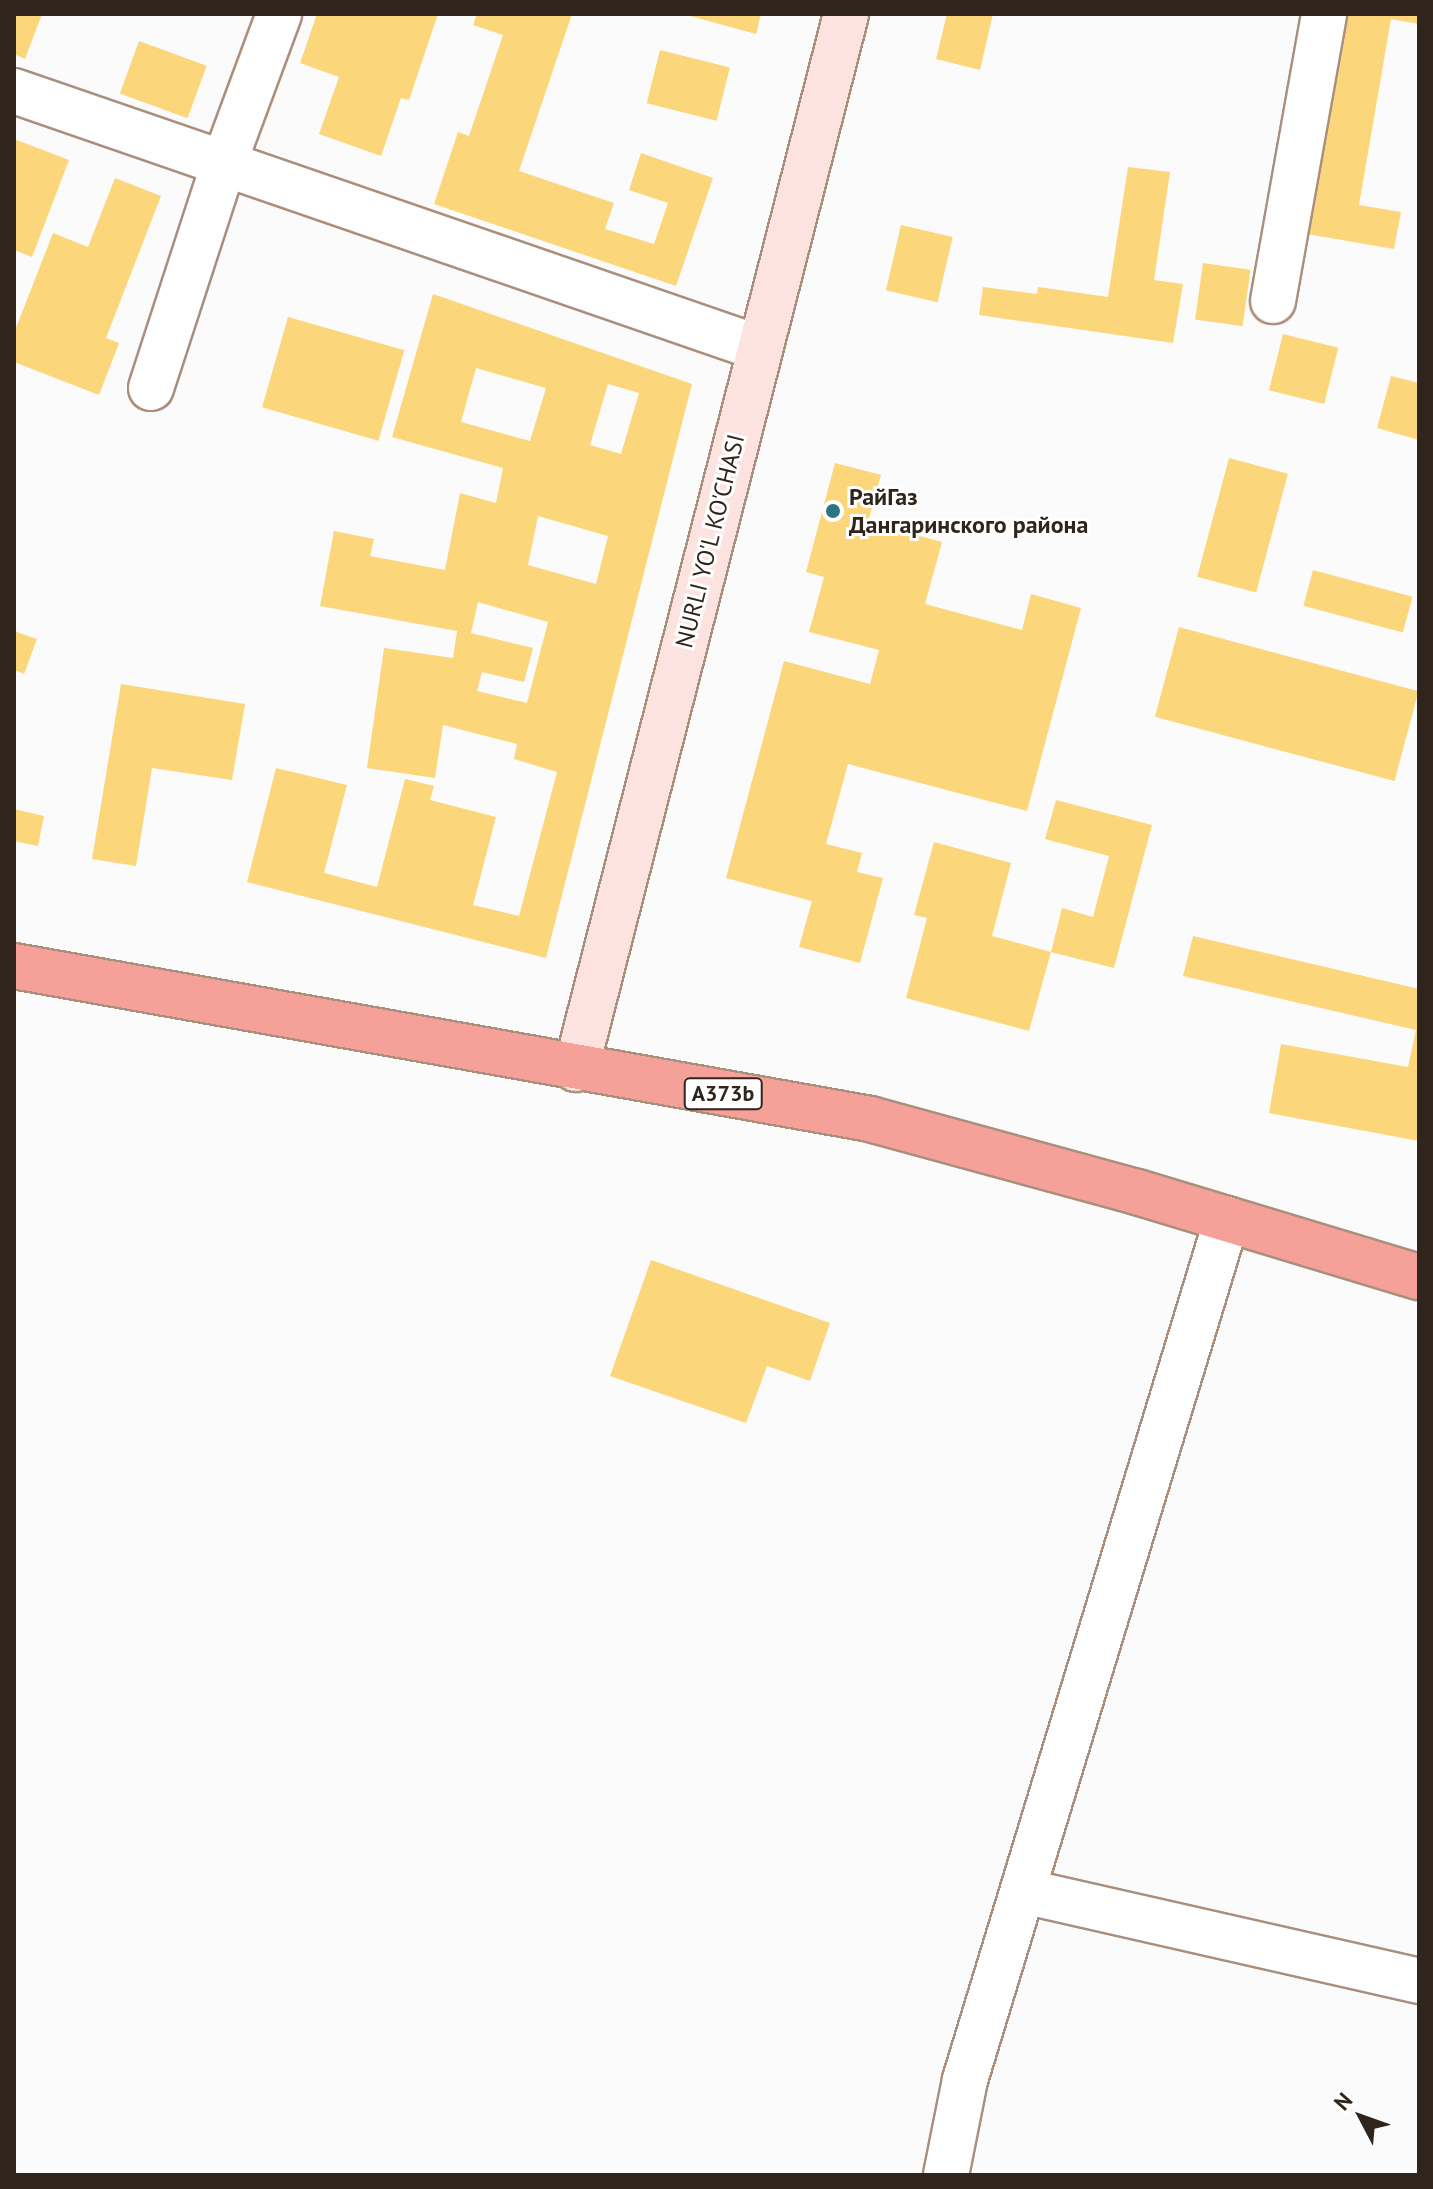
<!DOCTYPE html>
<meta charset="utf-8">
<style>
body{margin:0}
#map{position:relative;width:1433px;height:2189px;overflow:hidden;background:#fbfbfb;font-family:"PT Sans",sans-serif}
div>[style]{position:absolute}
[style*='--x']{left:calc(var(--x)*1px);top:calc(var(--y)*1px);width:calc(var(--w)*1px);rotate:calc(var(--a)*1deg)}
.building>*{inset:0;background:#fcd67b;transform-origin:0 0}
.roads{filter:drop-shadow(2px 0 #aa8f7c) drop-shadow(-2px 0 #aa8f7c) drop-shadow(0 2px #aa8f7c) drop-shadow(0 -2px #aa8f7c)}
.street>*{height:44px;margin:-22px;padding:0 22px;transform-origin:22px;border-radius:22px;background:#fff}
.secondary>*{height:44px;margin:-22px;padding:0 22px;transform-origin:22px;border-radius:22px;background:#fce3e0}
.highway>*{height:44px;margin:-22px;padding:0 22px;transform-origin:22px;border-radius:22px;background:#f5a199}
.dots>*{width:22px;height:22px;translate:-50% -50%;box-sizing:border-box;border:4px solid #fff;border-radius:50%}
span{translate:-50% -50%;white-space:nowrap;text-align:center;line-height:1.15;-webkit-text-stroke:6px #fff;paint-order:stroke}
.shield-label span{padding:2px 6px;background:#fff;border:2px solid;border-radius:6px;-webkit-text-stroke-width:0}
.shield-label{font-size:22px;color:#30251d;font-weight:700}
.poi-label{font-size:24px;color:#30251d;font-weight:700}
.left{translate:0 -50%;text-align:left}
.street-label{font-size:24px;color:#30251d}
.frame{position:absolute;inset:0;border:16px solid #30251d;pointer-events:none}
.north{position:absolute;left:1321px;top:2077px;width:80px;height:80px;-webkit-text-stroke:6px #fff;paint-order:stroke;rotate:311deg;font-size:22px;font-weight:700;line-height:32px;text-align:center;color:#30251d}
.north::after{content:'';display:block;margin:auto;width:28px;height:36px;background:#30251d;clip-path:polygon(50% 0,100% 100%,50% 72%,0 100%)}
</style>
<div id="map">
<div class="building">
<div style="clip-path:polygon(14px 14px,42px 14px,25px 59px,14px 54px)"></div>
<div style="clip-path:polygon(317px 14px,438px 14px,409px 100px,401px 98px,381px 156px,319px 134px,339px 77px,300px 63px)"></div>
<div style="clip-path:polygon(477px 14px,572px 14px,519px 171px,614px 203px,605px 229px,654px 244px,668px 203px,629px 190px,641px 153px,713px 178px,676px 286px,434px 204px,458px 132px,469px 136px,503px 35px,473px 25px)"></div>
<div style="clip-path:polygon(683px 14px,761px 14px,756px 34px)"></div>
<div style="clip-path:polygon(947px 14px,993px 14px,980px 70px,936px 59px)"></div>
<div style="clip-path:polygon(1346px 14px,1419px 14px,1419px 24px,1391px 19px,1359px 205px,1401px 212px,1394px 249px,1307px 234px)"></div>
<div style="left:139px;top:41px;width:72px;height:56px;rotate:20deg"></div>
<div style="left:660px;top:50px;width:72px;height:55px;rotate:14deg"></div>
<div style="clip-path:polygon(14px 139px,69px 160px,32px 257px,14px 250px)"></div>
<div style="clip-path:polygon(1128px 167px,1170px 172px,1154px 280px,1183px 284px,1173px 343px,979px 315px,983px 287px,1037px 294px,1038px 287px,1108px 297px)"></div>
<div style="clip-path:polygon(115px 178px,161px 196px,106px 338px,119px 343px,99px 395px,14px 362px,14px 333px,53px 233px,88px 247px)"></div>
<div style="left:901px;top:225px;width:53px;height:67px;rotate:13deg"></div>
<div style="left:1203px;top:263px;width:48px;height:57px;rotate:8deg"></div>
<div style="clip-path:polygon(evenodd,433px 294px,692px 384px,546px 958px,247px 882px,276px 768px,347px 785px,324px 873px,377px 887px,405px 779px,434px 786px,430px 800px,496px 817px,473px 905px,519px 916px,557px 772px,514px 759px,517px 744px,443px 725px,435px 778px,367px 768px,384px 648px,453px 658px,457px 631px,320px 606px,334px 531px,374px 539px,370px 556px,445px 570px,460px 493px,496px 503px,503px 468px,392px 437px,433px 294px,476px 368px,546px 388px,530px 441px,461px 422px,476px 368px,433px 294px,608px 384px,639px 393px,621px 454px,590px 445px,608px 384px,433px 294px,538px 516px,608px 536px,596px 584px,528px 565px,538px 516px,433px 294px,478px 602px,548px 622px,527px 703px,477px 691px,482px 672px,524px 682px,533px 648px,471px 633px,478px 602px)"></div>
<div style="left:288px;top:317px;width:121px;height:94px;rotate:16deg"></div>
<div style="left:1283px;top:334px;width:57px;height:58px;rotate:14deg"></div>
<div style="clip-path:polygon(1391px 376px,1419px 383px,1419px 440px,1377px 428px)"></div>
<div style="left:1229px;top:458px;width:61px;height:123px;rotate:15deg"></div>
<div style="clip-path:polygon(835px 463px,881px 475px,868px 522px,942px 542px,925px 604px,1022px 630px,1031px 594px,1081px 608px,1027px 811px,848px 764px,826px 844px,862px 853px,857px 872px,883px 878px,860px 963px,799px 947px,812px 901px,726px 878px,784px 661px,870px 684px,879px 650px,809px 632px,824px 577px,806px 572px)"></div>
<div style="left:1313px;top:570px;width:103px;height:37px;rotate:15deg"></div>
<div style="left:1179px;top:627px;width:248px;height:93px;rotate:15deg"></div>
<div style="clip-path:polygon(14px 631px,37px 639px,24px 674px,14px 670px)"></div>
<div style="clip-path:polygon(121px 684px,245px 704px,232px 780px,152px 768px,136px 866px,92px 859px)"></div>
<div style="clip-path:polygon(1056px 800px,1152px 825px,1114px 968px,1051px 952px,1062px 908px,1093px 917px,1109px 856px,1045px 839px)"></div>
<div style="clip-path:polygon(14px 809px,44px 816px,38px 846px,14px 841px)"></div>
<div style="clip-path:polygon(934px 842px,1011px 863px,992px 936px,1051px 952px,1029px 1031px,906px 998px,927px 918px,914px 915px)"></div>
<div style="clip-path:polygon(1193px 936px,1419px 989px,1419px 1141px,1269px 1113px,1281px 1044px,1408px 1067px,1416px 1030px,1183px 976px)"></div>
<div style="clip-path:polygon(651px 1260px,830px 1323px,810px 1381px,767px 1366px,746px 1423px,610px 1376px)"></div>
</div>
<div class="roads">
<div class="street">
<div style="--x:14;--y:91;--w:788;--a:19.03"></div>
<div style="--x:1273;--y:301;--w:291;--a:-79.9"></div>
<div style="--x:151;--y:388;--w:237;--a:-72"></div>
<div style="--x:224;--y:163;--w:159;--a:-69.7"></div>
<div style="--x:1023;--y:1891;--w:406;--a:12.8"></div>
<div style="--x:946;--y:2175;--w:97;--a:-78.7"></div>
<div style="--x:965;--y:2080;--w:900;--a:-73.08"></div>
</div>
<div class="secondary">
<div style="--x:576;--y:1069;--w:1089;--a:-75.64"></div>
</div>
<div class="highway">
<div style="--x:14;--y:966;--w:870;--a:10.13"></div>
<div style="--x:870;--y:1119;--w:277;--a:15.3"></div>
<div style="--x:1137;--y:1192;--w:295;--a:16.8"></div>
</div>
</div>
<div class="dots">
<div style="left:833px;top:511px;background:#2e7581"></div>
</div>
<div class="shield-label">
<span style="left:723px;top:1094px">A373b</span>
</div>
<div class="poi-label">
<span class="left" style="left:849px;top:511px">РайГаз<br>Дангаринского района</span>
</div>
<div class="street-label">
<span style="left:710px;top:541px;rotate:-76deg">NURLI YO'L KO'CHASI</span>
</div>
<div class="frame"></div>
<div class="north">N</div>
</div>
